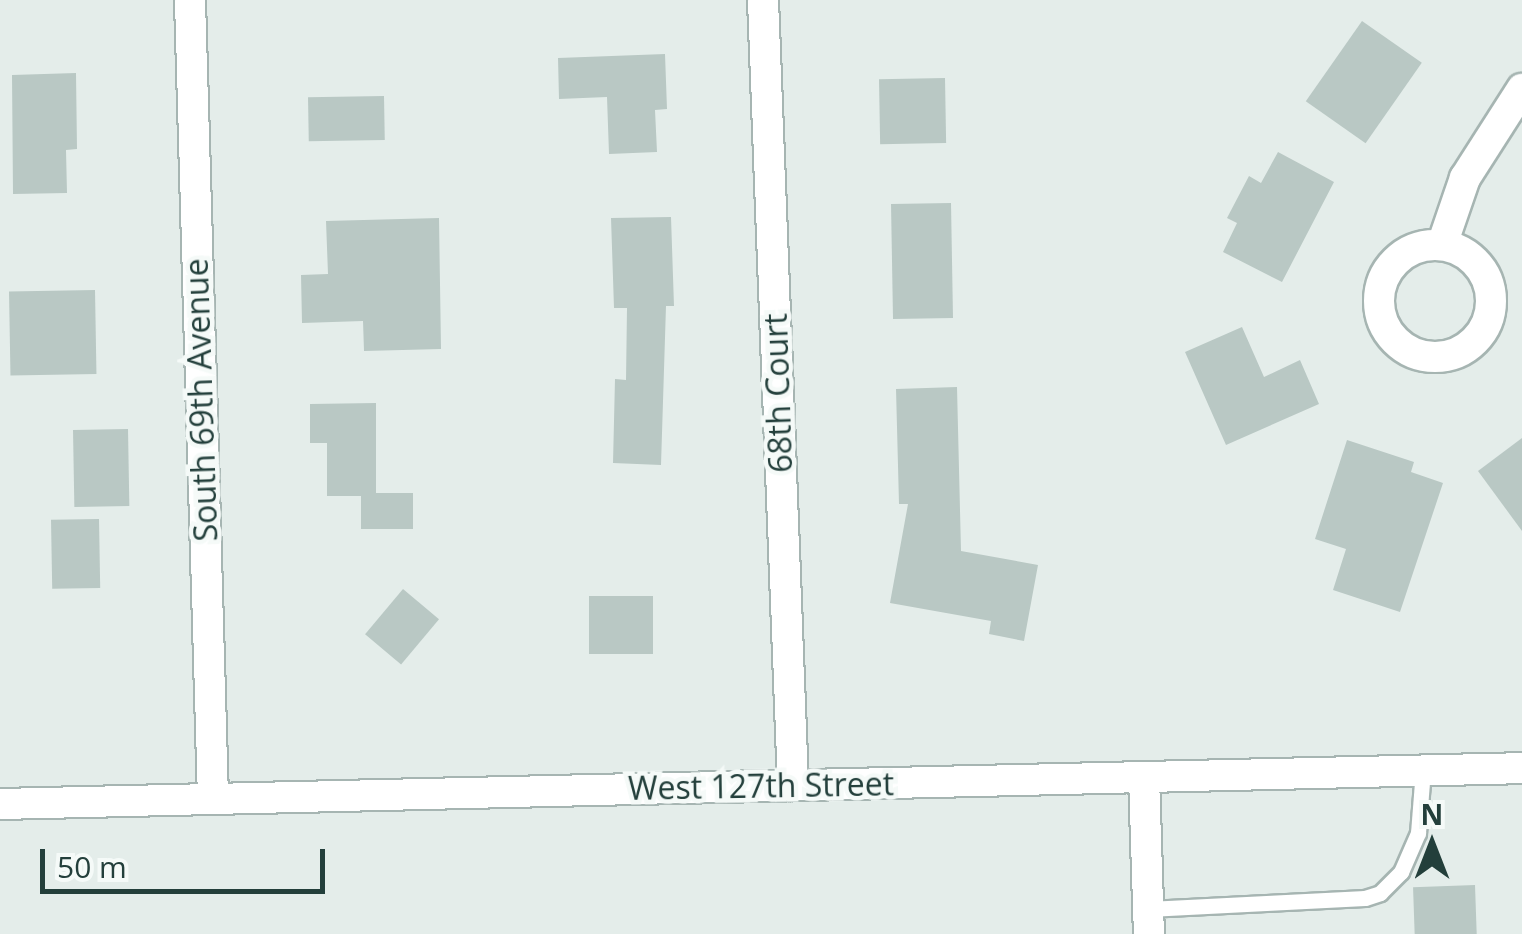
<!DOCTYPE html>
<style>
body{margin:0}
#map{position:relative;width:1522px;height:934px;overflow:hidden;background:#e4edea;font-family:"Open Sans",sans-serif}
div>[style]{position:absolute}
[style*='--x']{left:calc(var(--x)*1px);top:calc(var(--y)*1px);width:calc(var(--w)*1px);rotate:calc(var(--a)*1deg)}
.building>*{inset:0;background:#b9c8c4;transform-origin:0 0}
.roads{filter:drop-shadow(2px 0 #a6b5b2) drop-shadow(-2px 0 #a6b5b2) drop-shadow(0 2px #a6b5b2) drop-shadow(0 -2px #a6b5b2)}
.lane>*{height:15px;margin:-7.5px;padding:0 7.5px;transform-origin:7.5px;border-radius:7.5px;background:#fff}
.street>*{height:30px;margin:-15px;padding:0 15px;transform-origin:15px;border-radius:15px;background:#fff}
.street>.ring{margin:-15px;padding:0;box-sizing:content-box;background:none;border:30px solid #fff;border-radius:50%}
.secondary>*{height:30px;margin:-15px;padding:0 15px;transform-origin:15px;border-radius:15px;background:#fff}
span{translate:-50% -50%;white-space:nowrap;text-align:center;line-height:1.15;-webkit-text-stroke:9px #f5faf8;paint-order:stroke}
.street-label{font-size:32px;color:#233f3b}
.north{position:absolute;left:1382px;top:794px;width:100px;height:100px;-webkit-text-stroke:8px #f5faf8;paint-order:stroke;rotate:0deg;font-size:28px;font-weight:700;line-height:40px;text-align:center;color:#233f3b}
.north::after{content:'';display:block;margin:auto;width:35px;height:45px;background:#233f3b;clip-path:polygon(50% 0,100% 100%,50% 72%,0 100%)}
.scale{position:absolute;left:40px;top:849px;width:285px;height:45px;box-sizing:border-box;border:5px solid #233f3b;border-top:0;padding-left:12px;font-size:30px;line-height:35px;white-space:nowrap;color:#233f3b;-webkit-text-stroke:8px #f5faf8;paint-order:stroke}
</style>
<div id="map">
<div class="building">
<div style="left:1362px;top:21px;width:73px;height:98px;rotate:35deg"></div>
<div style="clip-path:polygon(665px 54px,667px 109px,655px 110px,657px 152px,609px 154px,607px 97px,559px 99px,558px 58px)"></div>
<div style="clip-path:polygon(76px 73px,77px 149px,66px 150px,67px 193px,13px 194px,12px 75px)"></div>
<div style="left:945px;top:78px;width:65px;height:66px;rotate:89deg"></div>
<div style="left:384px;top:96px;width:44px;height:76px;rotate:89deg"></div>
<div style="clip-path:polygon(1278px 152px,1334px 182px,1282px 282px,1223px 252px,1237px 223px,1227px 218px,1249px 176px,1261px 183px)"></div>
<div style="left:951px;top:203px;width:115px;height:60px;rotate:89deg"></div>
<div style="clip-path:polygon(671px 217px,674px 306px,666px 306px,661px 465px,613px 463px,615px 379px,626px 380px,627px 308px,614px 308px,611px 218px)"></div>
<div style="clip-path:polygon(439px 218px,441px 349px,364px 351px,363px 321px,302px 323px,301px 275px,328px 274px,326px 221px)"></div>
<div style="left:95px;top:290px;width:84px;height:86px;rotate:89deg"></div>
<div style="clip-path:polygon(1242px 327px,1264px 377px,1300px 360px,1319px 404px,1226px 445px,1185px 352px)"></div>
<div style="clip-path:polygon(957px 387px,961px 551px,1038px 565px,1024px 641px,989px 634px,991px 621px,890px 603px,908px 504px,899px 504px,896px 389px)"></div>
<div style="clip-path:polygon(376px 403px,376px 493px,413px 493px,413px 529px,361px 529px,361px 496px,327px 496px,327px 443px,310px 443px,310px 404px)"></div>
<div style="left:128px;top:429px;width:77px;height:55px;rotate:89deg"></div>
<div style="clip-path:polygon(1522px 438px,1522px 531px,1478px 471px)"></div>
<div style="clip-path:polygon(1347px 440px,1414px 462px,1411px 472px,1443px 483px,1400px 612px,1333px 590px,1346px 549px,1315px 539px)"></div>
<div style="left:99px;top:519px;width:69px;height:48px;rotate:89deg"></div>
<div style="left:403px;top:589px;width:47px;height:59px;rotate:40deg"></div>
<div style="left:589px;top:596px;width:64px;height:58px"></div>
<div style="left:1475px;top:885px;width:49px;height:62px;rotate:88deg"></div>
</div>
<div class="roads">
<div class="lane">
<div style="--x:1148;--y:909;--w:217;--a:-2.9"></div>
<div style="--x:1365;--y:898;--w:16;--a:-18"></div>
<div style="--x:1380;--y:893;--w:30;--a:-45"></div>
<div style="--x:1401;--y:872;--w:43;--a:-66.4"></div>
<div style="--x:1418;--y:833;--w:63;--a:-85.5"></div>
</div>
<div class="street">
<div style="--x:190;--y:0;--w:799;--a:88.35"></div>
<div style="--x:763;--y:0;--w:786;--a:87.81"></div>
<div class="ring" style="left:1379px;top:245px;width:82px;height:82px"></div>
<div style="--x:1442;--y:245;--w:71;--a:-71.1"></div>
<div style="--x:1465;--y:178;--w:106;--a:-57.4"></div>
<div style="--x:1144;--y:777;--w:157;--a:88.2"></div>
</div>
<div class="secondary">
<div style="--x:0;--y:804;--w:1522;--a:-1.35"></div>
</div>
</div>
<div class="street-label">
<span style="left:778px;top:393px;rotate:-92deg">68th Court</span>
<span style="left:201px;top:400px;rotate:-92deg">South 69th Avenue</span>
<span style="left:761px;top:786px;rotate:-1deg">West 127th Street</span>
</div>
<div class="north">N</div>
<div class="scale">50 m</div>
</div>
